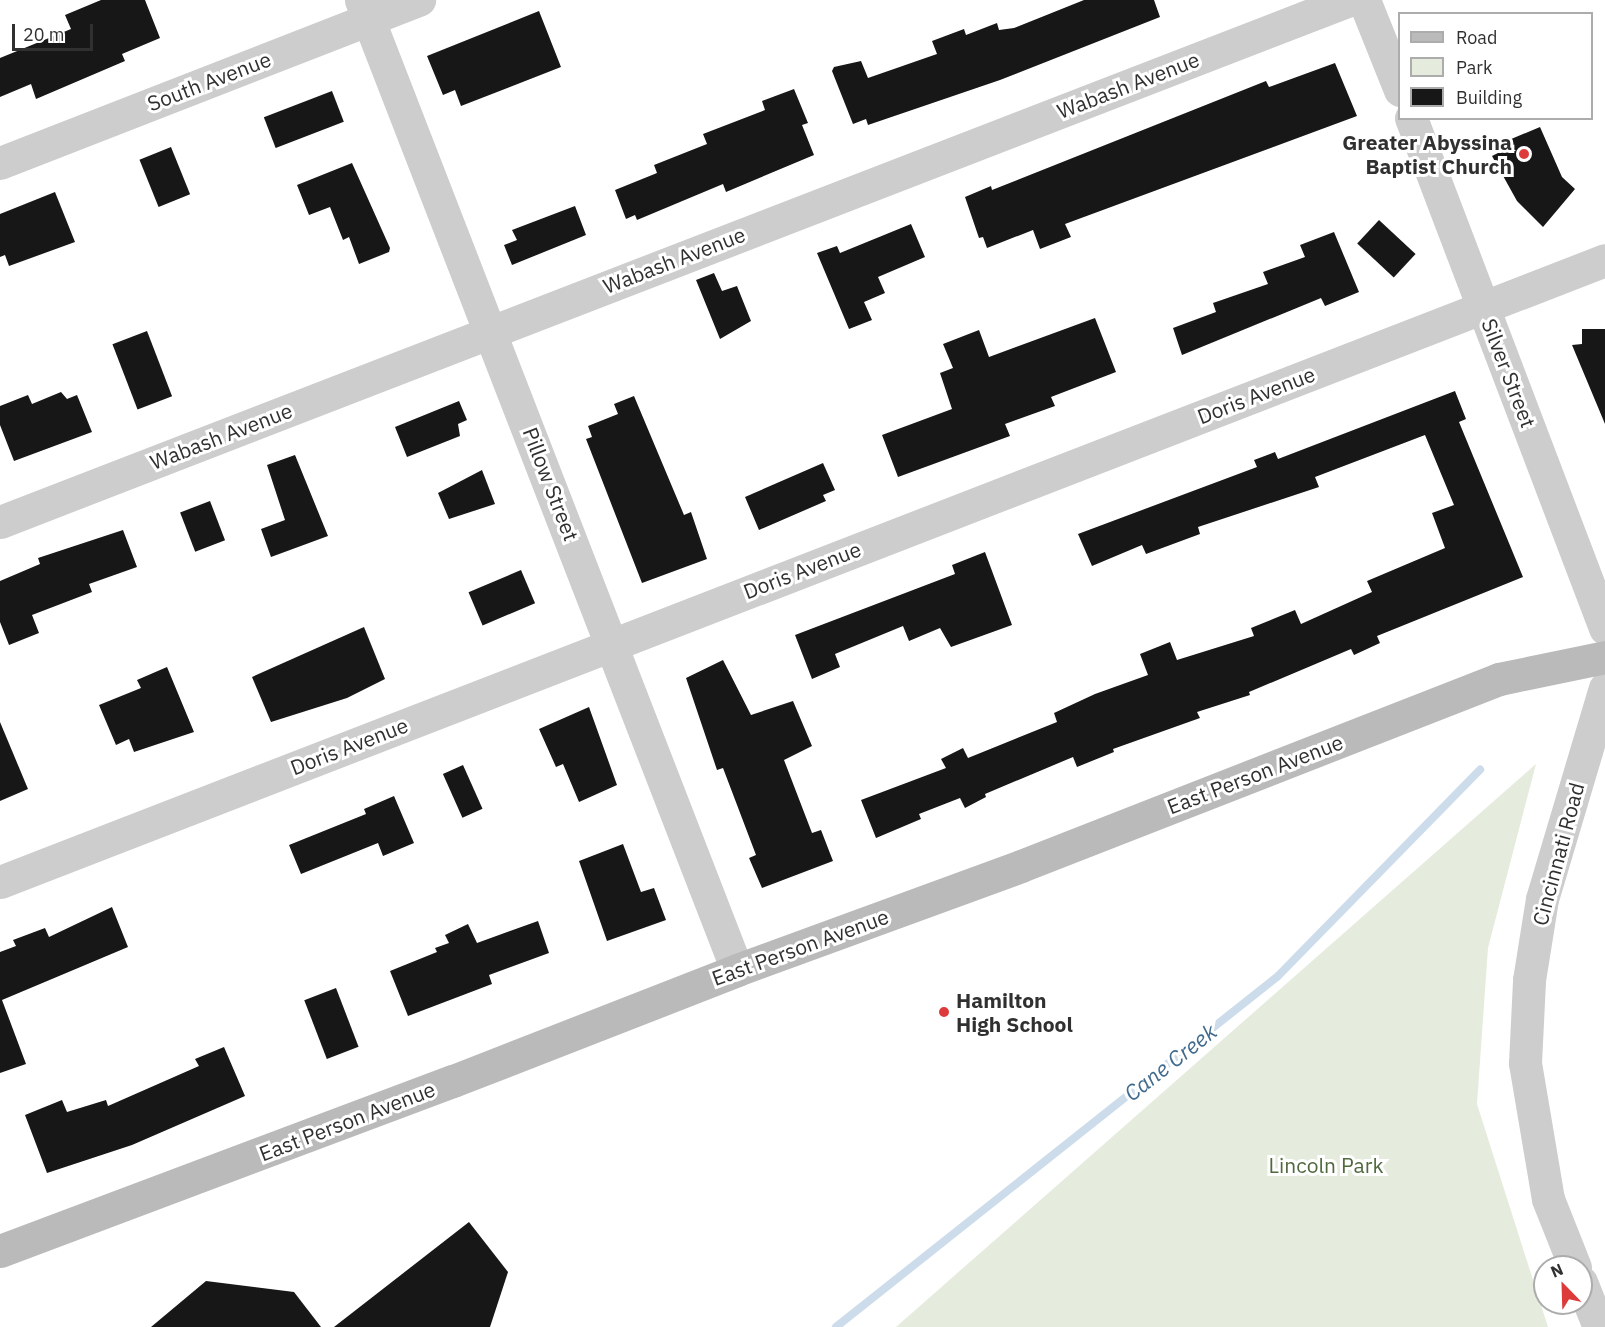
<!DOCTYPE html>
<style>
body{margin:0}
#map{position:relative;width:1605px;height:1327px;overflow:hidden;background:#fff;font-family:"IBM Plex Sans",sans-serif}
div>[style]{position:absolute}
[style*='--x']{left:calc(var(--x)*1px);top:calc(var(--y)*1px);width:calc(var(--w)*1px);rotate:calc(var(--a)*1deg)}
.green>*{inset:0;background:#e5ecde}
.stream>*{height:8px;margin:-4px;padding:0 4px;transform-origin:4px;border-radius:4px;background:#ccdceb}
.building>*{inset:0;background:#171717;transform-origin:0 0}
.minor>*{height:33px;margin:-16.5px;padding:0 16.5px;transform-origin:16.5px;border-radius:16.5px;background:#cdcdcd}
.tertiary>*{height:33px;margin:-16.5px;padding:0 16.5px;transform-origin:16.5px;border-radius:16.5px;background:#cdcdcd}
.secondary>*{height:33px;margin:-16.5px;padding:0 16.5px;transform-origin:16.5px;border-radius:16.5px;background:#bababa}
.dots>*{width:16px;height:16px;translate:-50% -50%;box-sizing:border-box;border:3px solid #fff;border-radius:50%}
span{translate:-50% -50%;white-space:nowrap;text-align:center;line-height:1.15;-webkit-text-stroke:6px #fff;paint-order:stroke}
.street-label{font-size:21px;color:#303030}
.poi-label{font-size:21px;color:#303030;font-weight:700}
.right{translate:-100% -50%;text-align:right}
.left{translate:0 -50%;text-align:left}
.park-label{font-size:21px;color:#50693f}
.water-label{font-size:22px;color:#416b8e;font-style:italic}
.legend{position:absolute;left:1398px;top:12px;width:195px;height:108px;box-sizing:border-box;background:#fff;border:2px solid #acacac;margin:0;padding:8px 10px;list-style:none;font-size:18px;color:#303030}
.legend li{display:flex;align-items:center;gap:12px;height:30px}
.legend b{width:30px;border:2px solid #acacac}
.north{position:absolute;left:1533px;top:1255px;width:60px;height:60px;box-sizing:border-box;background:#fff;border:2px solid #acacac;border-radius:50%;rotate:337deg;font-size:16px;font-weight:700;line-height:24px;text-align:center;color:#303030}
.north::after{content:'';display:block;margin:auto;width:21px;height:27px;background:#dd3b3b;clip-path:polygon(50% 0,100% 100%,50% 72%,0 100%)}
.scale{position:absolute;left:12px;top:24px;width:81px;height:27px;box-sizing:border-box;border:3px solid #303030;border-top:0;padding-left:8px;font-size:18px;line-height:21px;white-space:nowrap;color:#303030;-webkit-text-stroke:4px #fff;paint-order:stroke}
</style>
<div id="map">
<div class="green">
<div style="clip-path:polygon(1536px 764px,1488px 948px,1477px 1104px,1548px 1327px,896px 1327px)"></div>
</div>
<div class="stream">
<div style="--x:836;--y:1327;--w:564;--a:-38.45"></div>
<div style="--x:1278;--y:976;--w:289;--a:-45.6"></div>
</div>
<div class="building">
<div style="clip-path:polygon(101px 0,145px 0,160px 38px,122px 54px,125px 61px,36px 99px,31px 84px,0 97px,0 58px,71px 29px,65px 15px)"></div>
<div style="clip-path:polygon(1084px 0,1154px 0,1160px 17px,1000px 80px,868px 125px,866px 119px,853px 124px,832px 71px,834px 67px,861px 61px,868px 78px,937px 54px,932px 41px,964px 29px,966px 35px,997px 23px,999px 30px,1014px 28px)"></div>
<div style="clip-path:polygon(539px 11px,561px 67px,461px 106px,455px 90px,443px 95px,427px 56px)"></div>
<div style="clip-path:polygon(1335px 63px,1357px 116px,1065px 224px,1071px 237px,1040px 249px,1033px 230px,987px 248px,983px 237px,979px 238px,965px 197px,991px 186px,992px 190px,1266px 81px,1269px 87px)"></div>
<div style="clip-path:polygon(794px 89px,808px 123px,802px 125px,814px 155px,726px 192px,723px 184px,637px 220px,635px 215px,626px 219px,615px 190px,657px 173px,654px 165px,707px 144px,703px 134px,765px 110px,762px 101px)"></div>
<div style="left:332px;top:91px;width:33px;height:73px;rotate:69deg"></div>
<div style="clip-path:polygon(1540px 127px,1562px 177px,1575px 189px,1543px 227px,1517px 201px,1492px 156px,1500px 152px,1497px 145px)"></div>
<div style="left:171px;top:147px;width:51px;height:34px;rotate:68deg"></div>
<div style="clip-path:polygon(352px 163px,390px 248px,389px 252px,359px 264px,349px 237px,343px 240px,330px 207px,309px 215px,297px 185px)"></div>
<div style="clip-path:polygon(55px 192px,75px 242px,9px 266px,5px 255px,0 257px,0 214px)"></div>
<div style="clip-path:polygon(575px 206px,586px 235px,512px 265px,504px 245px,517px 240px,512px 230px)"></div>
<div style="left:1379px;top:220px;width:50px;height:32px;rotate:43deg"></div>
<div style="clip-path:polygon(911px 224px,925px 257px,878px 277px,885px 293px,864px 302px,872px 320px,849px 329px,817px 253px,837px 246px,840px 253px)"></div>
<div style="clip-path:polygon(1334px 232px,1359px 292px,1325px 306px,1321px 298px,1182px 355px,1173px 328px,1216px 312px,1213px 303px,1268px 284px,1263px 272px,1305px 257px,1300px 245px)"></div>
<div style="clip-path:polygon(714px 273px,722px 291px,737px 286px,751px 321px,720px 339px,696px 280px)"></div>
<div style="clip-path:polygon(1095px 318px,1116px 372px,1051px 397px,1055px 406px,1005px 424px,1010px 436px,898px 477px,882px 435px,952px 409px,940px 373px,953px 368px,943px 344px,979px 330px,989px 357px)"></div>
<div style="clip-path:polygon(1582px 329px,1605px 329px,1605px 424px,1572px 345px,1582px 344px)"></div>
<div style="left:147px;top:331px;width:70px;height:37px;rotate:69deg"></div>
<div style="clip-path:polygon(1455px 391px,1466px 419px,1459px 422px,1523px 577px,1377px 636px,1380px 643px,1354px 655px,1351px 649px,1249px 692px,1250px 695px,1197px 712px,1200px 718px,1113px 749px,1114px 752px,1077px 767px,1073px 757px,985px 794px,986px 797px,965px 808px,960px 798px,919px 814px,921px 819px,876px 838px,861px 800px,946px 768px,941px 759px,963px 748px,968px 758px,1057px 722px,1054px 713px,1095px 694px,1148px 675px,1140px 654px,1170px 642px,1177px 660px,1254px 636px,1251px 628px,1295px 610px,1301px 624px,1372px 592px,1367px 581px,1445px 548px,1432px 513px,1454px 505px,1425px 435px,1315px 477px,1319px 487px,1198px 527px,1200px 534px,1146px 554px,1142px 545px,1092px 566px,1078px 534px,1257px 467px,1254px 460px,1275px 452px,1278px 459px)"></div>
<div style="clip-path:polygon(61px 392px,67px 399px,77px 395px,92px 432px,14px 461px,0 425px,0 406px,28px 395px,32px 404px)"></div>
<div style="clip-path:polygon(634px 396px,684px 515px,691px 512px,707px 559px,642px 583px,586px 439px,592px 437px,588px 426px,618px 414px,614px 404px)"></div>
<div style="clip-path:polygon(459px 401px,467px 420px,458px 424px,460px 436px,407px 457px,395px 427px)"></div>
<div style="clip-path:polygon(295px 455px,328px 536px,271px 557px,261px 529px,285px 520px,267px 465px)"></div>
<div style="clip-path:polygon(823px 463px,835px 490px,823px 495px,826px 501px,759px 530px,745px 497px)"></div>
<div style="clip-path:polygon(482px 470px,495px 504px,449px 519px,438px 493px)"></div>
<div style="left:210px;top:501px;width:42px;height:32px;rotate:69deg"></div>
<div style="clip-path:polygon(123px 530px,137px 567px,89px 584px,92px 592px,32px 615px,39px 633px,9px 645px,0 622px,0 581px,40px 564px,38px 558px)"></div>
<div style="clip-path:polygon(985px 552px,1012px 625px,951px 647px,940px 628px,909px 641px,903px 626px,835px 654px,840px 667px,812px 679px,795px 635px,955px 574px,952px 565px)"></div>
<div style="left:521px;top:570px;width:36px;height:57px;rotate:67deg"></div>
<div style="clip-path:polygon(364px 627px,385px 679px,347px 698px,271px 722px,252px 677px)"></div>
<div style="clip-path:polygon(723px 660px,751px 715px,793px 701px,812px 746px,784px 760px,812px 833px,821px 830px,833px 861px,762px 888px,749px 858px,756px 855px,723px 768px,717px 770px,686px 678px)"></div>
<div style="clip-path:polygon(167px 667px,194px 732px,134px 752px,129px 739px,116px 745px,99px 705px,141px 688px,137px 680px)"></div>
<div style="clip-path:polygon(589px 707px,617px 785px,579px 802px,563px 764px,556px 767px,539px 729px)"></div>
<div style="clip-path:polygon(0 722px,28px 789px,0 801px)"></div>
<div style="left:463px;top:765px;width:48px;height:22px;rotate:66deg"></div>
<div style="clip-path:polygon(394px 796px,414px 843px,383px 856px,378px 843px,301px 874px,289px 845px,366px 814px,364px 809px)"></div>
<div style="clip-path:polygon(623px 844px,641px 892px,654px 888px,666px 920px,607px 941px,579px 861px)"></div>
<div style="clip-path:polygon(112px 907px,128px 947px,2px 1000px,26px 1064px,0 1073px,0 952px,16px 946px,13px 940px,45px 928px,49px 937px)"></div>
<div style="clip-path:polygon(538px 921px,549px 953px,489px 975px,492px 984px,408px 1016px,390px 971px,437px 952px,435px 948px,449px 943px,445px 935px,468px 924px,477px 943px)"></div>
<div style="left:336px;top:988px;width:63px;height:34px;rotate:69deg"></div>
<div style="clip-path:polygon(224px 1047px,245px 1096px,132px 1145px,47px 1173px,25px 1115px,62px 1100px,67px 1112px,106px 1100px,108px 1106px,199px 1066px,195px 1059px)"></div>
<div style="clip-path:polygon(469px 1222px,508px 1272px,490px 1327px,334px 1327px)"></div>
<div style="clip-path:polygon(206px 1281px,294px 1292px,321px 1327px,151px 1327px)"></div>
</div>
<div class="minor">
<div style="--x:361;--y:0;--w:1040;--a:68.81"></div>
<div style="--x:1364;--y:0;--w:97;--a:68.2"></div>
<div style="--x:1411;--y:118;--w:546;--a:69.17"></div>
<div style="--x:0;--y:163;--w:450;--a:-21.3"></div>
<div style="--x:0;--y:522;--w:1446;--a:-21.15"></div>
<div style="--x:0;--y:882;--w:1721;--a:-21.18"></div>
</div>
<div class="tertiary">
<div style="--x:1575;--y:1267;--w:73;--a:-111.7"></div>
<div style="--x:1548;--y:1199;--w:138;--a:-99.6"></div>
<div style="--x:1525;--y:1063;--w:83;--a:-87.2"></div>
<div style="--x:1529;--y:980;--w:82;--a:-80.9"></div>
<div style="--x:1542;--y:899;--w:220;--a:-73.4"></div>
<div style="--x:1581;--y:1282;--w:48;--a:68.2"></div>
</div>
<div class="secondary">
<div style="--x:0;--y:1251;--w:484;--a:-20.6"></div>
<div style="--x:453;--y:1081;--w:305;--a:-21.3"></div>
<div style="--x:737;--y:970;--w:302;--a:-20.1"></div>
<div style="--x:1021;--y:866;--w:513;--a:-21.37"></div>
<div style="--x:1499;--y:679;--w:108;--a:-11.7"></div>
</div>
<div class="dots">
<div style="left:1524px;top:154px;background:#dd3b3b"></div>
<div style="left:944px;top:1012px;background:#dd3b3b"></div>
</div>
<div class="street-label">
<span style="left:209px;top:81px;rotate:-21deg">South Avenue</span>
<span style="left:1128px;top:85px;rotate:-21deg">Wabash Avenue</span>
<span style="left:674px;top:260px;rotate:-21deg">Wabash Avenue</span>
<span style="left:1509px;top:373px;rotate:69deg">Silver Street</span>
<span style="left:1256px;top:395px;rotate:-21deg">Doris Avenue</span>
<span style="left:221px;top:436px;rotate:-21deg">Wabash Avenue</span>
<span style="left:551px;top:484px;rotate:69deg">Pillow Street</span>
<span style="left:802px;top:570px;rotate:-21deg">Doris Avenue</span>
<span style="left:349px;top:746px;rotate:-21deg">Doris Avenue</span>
<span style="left:1255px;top:774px;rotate:-21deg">East Person Avenue</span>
<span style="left:1558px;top:854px;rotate:-75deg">Cincinnati Road</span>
<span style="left:800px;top:947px;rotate:-20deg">East Person Avenue</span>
<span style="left:347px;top:1121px;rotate:-21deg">East Person Avenue</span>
</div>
<div class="poi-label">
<span class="right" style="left:1512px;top:154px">Greater Abyssina<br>Baptist Church</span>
<span class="left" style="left:956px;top:1012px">Hamilton<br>High School</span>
</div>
<div class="park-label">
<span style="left:1326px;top:1165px">Lincoln Park</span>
</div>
<div class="water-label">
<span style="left:1170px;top:1062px;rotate:-38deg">Cane Creek</span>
</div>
<ul class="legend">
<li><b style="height:8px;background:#bababa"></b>Road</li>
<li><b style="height:16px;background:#e5ecde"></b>Park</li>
<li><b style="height:16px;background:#171717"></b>Building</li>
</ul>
<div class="north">N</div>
<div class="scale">20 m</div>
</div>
